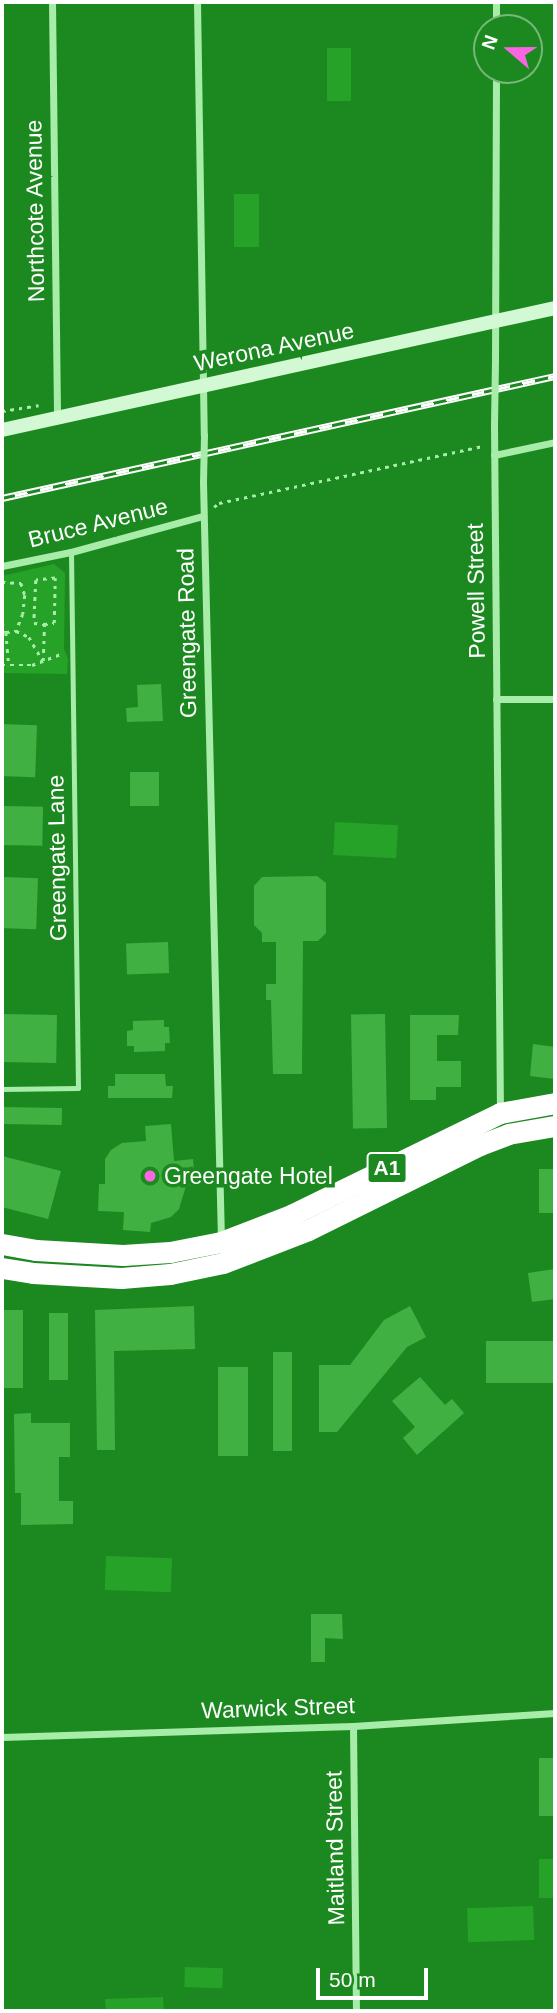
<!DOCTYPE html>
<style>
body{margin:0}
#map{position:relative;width:557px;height:2013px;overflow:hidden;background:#1c8920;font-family:Helvetica,sans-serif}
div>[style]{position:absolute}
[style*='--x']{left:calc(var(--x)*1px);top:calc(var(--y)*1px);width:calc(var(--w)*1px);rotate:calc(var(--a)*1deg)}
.green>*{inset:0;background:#26a228;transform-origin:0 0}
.building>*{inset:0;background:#41b043;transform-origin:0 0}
.path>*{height:2.5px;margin-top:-1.25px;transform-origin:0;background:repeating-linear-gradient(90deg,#a7eca8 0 3.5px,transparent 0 8.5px)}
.lane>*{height:5px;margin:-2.5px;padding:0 2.5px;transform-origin:2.5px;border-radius:2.5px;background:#a7eca8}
.street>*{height:7px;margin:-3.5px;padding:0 3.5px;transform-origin:3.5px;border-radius:3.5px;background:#a7eca8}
.secondary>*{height:14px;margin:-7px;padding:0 7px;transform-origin:7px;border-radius:7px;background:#d3f9d4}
.highway>*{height:21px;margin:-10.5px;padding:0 10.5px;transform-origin:10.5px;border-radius:10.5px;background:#fff}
.rail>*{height:7px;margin-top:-3.5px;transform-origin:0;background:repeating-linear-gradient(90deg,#1c8920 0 13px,#fff 0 26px);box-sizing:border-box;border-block:2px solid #fff}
.street-bridge>*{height:7px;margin:-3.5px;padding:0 3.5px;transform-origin:3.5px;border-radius:3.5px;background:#a7eca8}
.dots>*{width:19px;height:19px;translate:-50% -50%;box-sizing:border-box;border:4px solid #1c8920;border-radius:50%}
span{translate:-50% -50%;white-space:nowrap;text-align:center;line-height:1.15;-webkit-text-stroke:7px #1c8920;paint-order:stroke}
.shield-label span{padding:2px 5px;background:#1c8920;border:2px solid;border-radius:5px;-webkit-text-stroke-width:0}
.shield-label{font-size:21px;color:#fff;font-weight:700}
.street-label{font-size:23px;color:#fff}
.poi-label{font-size:23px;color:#fff}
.left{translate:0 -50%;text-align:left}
.frame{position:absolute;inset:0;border:4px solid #fff;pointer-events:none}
.north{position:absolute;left:473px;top:14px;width:70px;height:70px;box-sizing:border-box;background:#1c8920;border:2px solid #77b879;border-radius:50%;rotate:290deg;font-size:19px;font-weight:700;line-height:28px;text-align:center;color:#fff}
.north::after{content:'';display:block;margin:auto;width:24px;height:32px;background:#fc65e1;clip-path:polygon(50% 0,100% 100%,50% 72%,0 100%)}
.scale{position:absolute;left:316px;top:1968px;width:112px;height:32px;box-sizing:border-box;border:4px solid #fff;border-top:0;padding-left:9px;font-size:21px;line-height:24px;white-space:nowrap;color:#fff;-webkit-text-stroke:5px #1c8920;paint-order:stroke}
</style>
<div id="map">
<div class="green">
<div style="left:327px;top:48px;width:24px;height:53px"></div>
<div style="left:259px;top:194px;width:53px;height:25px;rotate:90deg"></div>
<div style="clip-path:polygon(54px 564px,65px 573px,64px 649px,68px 659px,67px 674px,2px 673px,2px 576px)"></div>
<div style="left:335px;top:822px;width:63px;height:33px;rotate:3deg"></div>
<div style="left:106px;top:1556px;width:66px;height:34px;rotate:2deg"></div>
<div style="left:539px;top:1859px;width:16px;height:39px"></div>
<div style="left:533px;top:1906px;width:34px;height:66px;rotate:88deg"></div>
<div style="left:185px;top:1967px;width:38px;height:20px;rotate:2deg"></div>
<div style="clip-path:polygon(163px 1997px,164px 2011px,106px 2011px,105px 1999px)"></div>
</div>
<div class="building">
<div style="clip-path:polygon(161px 684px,163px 721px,127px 722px,126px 708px,138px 707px,137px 685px)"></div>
<div style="left:2px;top:724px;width:35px;height:52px;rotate:2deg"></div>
<div style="left:159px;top:772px;width:34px;height:29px;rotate:90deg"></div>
<div style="left:2px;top:806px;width:41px;height:39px;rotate:1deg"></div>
<div style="clip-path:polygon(317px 876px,326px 883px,326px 933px,318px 941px,303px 941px,302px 1074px,273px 1074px,271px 1000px,266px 1000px,266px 984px,276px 984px,276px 942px,262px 942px,262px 933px,254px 925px,254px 886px,262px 877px)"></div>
<div style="left:2px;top:877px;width:36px;height:51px;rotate:2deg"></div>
<div style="left:168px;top:942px;width:31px;height:42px;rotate:88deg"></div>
<div style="left:2px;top:1014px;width:55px;height:48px;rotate:1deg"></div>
<div style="left:385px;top:1014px;width:114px;height:34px;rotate:89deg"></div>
<div style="clip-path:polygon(410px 1015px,459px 1015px,458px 1035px,437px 1035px,437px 1061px,461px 1061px,461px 1087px,436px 1087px,436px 1100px,410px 1100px)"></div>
<div style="clip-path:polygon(164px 1020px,164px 1027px,169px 1027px,170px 1043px,165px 1043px,165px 1051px,134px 1052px,134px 1046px,127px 1046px,127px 1031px,133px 1030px,133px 1021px)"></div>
<div style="clip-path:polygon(533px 1044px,555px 1047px,555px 1079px,530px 1076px)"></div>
<div style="clip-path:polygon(115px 1074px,165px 1074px,166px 1086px,173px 1086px,172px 1098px,108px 1098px,108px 1086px,115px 1086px)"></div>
<div style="left:2px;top:1107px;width:60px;height:17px;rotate:1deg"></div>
<div style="clip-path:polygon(171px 1124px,174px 1161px,193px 1159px,195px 1185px,186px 1186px,179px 1209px,171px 1217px,151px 1223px,150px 1232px,123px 1230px,124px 1212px,98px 1211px,99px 1184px,105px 1184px,105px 1159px,111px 1150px,122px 1143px,146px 1141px,145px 1126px)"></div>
<div style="clip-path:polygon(2px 1156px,61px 1171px,48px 1219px,2px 1207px)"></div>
<div style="left:539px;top:1169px;width:16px;height:44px"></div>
<div style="clip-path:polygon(555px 1269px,555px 1299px,532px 1302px,528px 1273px)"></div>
<div style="clip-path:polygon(194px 1306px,195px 1349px,114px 1351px,115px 1450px,97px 1450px,95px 1310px)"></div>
<div style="clip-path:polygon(410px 1306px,426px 1337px,407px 1347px,337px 1432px,319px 1432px,319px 1365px,350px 1365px,384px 1320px)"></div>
<div style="left:3px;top:1310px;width:20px;height:78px"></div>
<div style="left:49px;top:1313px;width:19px;height:67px"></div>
<div style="left:555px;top:1341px;width:42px;height:69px;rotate:90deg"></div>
<div style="left:273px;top:1352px;width:19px;height:99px"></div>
<div style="left:218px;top:1367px;width:30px;height:89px"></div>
<div style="clip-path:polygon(420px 1377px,445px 1405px,452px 1399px,464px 1413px,417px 1455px,403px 1438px,415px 1427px,392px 1401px)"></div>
<div style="clip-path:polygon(31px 1413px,31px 1423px,70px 1423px,70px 1457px,59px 1457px,59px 1501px,73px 1501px,73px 1524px,21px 1525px,21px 1493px,15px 1493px,14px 1414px)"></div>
<div style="clip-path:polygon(311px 1614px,342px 1614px,343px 1639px,325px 1638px,325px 1662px,311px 1662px)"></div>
<div style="left:539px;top:1758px;width:16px;height:58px"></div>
</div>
<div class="path">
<div style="--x:2;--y:411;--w:37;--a:-9"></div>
<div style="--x:214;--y:507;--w:6;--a:-39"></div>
<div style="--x:219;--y:503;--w:270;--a:-12.2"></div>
<div style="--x:2;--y:582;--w:19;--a:3"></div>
<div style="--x:21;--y:583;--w:13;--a:72"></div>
<div style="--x:25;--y:595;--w:19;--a:96"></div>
<div style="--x:23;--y:614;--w:18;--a:112"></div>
<div style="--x:2;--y:623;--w:10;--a:66"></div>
<div style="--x:6;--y:632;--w:34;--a:85"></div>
<div style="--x:6;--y:632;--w:10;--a:-6"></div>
<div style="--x:16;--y:631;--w:14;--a:25"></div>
<div style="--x:29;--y:637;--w:28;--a:60"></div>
<div style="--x:43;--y:661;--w:37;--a:-88"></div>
<div style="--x:44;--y:624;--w:10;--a:-6"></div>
<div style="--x:54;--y:623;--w:45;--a:-88.7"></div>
<div style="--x:55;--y:578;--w:19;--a:174"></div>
<div style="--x:36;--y:580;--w:43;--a:92.7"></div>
<div style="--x:34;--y:623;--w:10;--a:6"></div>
<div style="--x:2;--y:665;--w:30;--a:0"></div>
<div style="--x:32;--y:665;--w:33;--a:-21"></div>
</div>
<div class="lane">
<div style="--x:2;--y:1089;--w:76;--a:-0.8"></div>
<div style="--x:78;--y:1088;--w:536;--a:-90.75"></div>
</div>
<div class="street">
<div style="--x:52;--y:2;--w:417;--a:89.3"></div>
<div style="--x:197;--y:2;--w:433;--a:89.1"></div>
<div style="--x:496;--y:28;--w:26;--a:-90"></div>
<div style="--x:495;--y:361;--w:291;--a:-89.8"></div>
<div style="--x:494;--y:425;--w:687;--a:89.5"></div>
<div style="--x:494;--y:455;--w:62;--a:-12"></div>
<div style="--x:203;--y:482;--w:756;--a:88.64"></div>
<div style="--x:2;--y:566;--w:70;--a:-11.5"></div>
<div style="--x:71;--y:552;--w:137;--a:-15.3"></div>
<div style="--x:496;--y:699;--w:59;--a:0"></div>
<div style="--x:353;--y:1726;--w:285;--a:89.4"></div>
<div style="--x:2;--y:1737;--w:351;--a:-1.8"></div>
<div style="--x:353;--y:1726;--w:202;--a:-3.7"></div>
</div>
<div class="secondary">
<div style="--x:2;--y:430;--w:566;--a:-12.44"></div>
</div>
<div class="highway">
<div style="--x:2;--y:1244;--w:35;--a:10"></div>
<div style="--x:36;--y:1250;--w:87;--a:3.3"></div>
<div style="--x:123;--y:1255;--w:47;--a:-3.7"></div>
<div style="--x:170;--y:1252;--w:52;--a:-11.1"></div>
<div style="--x:221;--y:1242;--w:75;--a:-21.1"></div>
<div style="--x:291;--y:1215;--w:233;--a:-26"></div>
<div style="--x:500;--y:1113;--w:56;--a:-10.3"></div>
<div style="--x:2;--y:1268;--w:31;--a:9"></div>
<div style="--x:33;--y:1273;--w:88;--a:3.3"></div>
<div style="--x:121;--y:1278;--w:49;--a:-4.7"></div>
<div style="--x:170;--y:1274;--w:54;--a:-11.7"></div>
<div style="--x:223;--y:1263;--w:91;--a:-21.2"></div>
<div style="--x:308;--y:1230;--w:192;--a:-26.3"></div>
<div style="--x:480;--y:1145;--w:30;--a:-21"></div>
<div style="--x:508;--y:1134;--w:48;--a:-9.7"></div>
</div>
<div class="rail">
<div style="--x:2;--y:498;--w:566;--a:-12.44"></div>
</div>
<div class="street-bridge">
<div style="--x:494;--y:425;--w:64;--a:-89.1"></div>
<div style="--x:203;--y:482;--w:47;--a:-88.8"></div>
</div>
<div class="dots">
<div style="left:150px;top:1176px;background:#fc65e1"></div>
</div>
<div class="shield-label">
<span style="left:387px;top:1168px">A1</span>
</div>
<div class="street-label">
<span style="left:35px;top:211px;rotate:-91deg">Northcote Avenue</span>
<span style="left:274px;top:347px;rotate:-12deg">Werona Avenue</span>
<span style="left:98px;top:523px;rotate:-14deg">Bruce Avenue</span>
<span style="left:476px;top:591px;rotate:-91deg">Powell Street</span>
<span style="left:187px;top:633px;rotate:-91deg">Greengate Road</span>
<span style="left:57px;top:858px;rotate:-91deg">Greengate Lane</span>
<span style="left:278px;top:1708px;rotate:-2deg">Warwick Street</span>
<span style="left:335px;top:1848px;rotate:-91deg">Maitland Street</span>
</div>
<div class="poi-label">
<span class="left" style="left:164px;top:1176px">Greengate Hotel</span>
</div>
<div class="frame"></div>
<div class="north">N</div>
<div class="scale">50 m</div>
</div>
